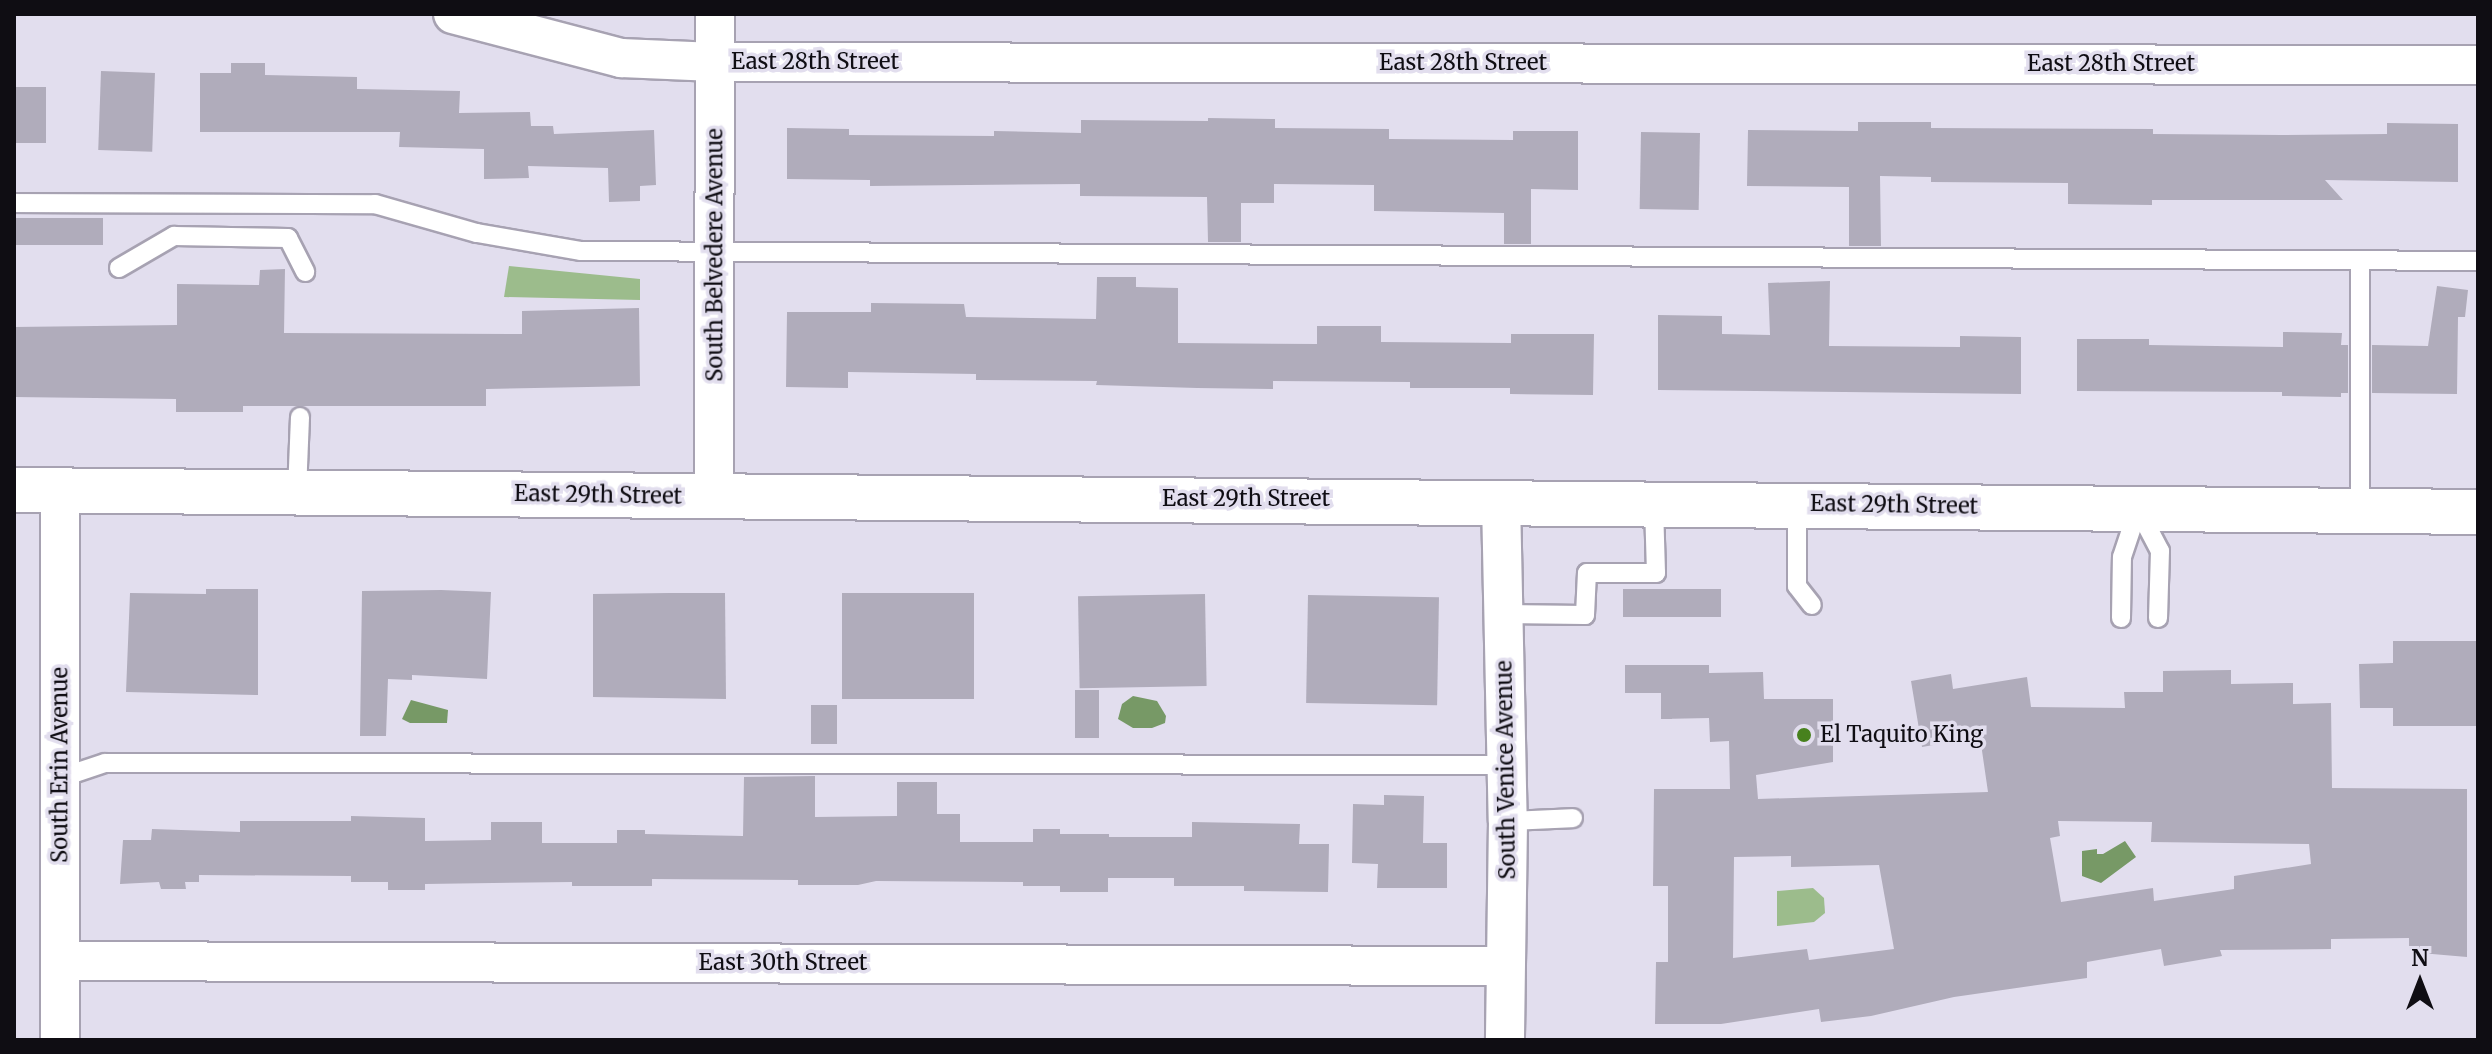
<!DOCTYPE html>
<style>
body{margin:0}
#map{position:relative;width:2492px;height:1054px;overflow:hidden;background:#e2deee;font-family:Merriweather,serif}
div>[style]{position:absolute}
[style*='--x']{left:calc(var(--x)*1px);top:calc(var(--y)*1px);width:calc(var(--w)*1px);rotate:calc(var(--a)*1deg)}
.green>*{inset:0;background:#9cbc8c}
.water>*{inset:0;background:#796}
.building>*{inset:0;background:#b0acbb;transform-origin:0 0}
.roads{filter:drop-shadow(2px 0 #a7a2b2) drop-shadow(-2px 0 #a7a2b2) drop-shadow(0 2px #a7a2b2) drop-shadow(0 -2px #a7a2b2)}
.service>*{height:18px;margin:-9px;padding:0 9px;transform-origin:9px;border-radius:9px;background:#fff}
.minor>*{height:38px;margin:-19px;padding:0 19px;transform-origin:19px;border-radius:19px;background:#fff}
.tertiary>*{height:44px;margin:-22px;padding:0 22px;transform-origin:22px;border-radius:22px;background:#fff}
.dots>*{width:22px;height:22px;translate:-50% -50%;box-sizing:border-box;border:4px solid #e2deee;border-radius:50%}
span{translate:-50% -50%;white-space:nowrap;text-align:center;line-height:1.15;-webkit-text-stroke:7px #e2deee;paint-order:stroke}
.street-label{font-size:22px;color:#0f0d13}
.poi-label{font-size:22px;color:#0f0d13}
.left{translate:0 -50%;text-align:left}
.frame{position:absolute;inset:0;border:16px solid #0f0d13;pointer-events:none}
.north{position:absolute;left:2380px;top:942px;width:80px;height:80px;-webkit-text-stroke:6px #e2deee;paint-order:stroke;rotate:0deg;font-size:22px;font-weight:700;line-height:32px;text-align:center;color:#0f0d13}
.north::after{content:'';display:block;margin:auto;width:28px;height:36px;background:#0f0d13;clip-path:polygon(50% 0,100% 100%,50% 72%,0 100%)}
</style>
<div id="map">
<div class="green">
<div style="clip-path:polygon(509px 266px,640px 279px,640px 300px,504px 297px)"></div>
<div style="clip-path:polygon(1813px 888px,1824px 898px,1825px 913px,1814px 922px,1777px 926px,1777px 891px)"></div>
</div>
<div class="water">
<div style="clip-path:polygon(1133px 696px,1157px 701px,1166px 716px,1165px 723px,1152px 728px,1133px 728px,1118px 719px,1122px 704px)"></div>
<div style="clip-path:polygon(411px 700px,448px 710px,447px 723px,410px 723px,402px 719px)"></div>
<div style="clip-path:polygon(2125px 841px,2136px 857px,2101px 883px,2082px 876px,2082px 851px,2097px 849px,2097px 854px,2103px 854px)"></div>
</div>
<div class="building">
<div style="clip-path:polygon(231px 63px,265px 63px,265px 75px,357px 77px,357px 89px,460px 91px,459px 113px,530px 112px,531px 126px,553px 126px,554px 134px,654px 130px,656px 185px,640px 186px,640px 201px,609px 202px,608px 168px,528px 166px,529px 178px,484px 179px,484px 149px,399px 147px,400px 132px,200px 132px,200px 73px,231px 73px)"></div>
<div style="left:101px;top:71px;width:54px;height:79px;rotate:2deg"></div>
<div style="left:14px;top:87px;width:32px;height:56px"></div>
<div style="clip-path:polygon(1208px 118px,1275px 119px,1275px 128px,1389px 129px,1389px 139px,1513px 140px,1513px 131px,1578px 131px,1578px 190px,1531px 189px,1531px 244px,1504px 244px,1504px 213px,1374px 211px,1374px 185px,1274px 184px,1274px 203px,1241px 203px,1241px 242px,1208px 242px,1207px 197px,1080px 196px,1080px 184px,870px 186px,870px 180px,787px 179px,787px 128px,849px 129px,849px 135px,994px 136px,994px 131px,1081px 133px,1081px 120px,1208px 121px)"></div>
<div style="clip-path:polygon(1858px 122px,1931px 122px,1931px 128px,2153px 129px,2153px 134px,2282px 135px,2387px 134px,2387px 123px,2458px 124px,2458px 182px,2325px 180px,2343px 200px,2152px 200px,2152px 205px,2068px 204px,2068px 183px,1931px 182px,1931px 177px,1880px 176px,1881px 246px,1849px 246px,1849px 187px,1747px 186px,1748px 130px,1858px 131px)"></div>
<div style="left:1641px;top:132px;width:59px;height:77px;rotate:1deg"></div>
<div style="left:14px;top:218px;width:89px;height:27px"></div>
<div style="clip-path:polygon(285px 269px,284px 333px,522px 334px,522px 311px,639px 308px,640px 386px,486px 389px,486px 406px,243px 406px,243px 412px,176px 412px,176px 399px,14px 397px,14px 327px,177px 325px,177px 284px,259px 285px,260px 270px)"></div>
<div style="clip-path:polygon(1097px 277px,1136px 277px,1136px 287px,1178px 288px,1178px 343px,1317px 344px,1317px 326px,1381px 326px,1381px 342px,1511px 343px,1511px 334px,1594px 334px,1593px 395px,1510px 394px,1510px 388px,1410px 388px,1410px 382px,1273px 381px,1273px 389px,1197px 388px,1096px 385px,1097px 381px,976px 380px,976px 374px,848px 372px,848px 388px,786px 387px,787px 312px,871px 312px,871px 303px,964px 304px,966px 317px,1096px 319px)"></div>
<div style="clip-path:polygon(1830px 281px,1829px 346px,1960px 347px,1960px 336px,2021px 337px,2021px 394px,1658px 390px,1658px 315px,1722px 316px,1722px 334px,1770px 335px,1768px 283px)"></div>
<div style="clip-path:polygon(2437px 286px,2468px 290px,2465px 317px,2458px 317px,2457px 394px,2372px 393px,2372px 345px,2428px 346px)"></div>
<div style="clip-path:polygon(2283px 332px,2342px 333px,2341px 345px,2348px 345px,2348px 393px,2341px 393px,2341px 397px,2282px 396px,2282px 392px,2077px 391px,2077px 339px,2149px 339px,2149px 345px,2283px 347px)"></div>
<div style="clip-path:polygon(206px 589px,258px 589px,258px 695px,126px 692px,130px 593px,206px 594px)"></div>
<div style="left:1623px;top:589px;width:98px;height:28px"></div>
<div style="clip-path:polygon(441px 590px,491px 592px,487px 679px,412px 675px,412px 680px,388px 679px,386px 736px,360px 736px,362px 591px)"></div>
<div style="clip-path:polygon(669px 593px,725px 593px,726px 699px,593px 697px,593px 594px)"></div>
<div style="left:842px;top:593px;width:132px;height:106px"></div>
<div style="left:1205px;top:594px;width:92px;height:127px;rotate:89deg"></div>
<div style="left:1308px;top:595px;width:131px;height:108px;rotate:1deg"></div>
<div style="clip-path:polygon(2393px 641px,2476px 641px,2477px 726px,2393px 726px,2393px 708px,2360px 708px,2359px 664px,2393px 663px)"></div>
<div style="clip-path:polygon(evenodd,1625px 665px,1709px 665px,1709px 673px,1763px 672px,1764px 699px,1833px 699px,1833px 762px,1756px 775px,1758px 799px,1988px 792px,1980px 737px,1922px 747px,1911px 681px,1951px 674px,1953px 689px,2027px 677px,2031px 707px,2125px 708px,2124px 692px,2163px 692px,2163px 671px,2231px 670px,2231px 684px,2293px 683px,2293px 704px,2331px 703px,2332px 788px,2467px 789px,2467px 957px,2409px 952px,2409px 938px,2331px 939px,2331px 949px,2220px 950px,2222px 956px,2164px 966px,2161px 949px,2087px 962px,2087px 978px,1954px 997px,1871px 1016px,1821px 1022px,1819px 1009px,1721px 1024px,1655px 1024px,1656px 962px,1668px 962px,1668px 886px,1653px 886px,1654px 789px,1730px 789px,1729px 741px,1710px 742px,1709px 718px,1661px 719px,1661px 693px,1625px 693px,1625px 665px,2058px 821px,2152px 822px,2151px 842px,2309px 844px,2311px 864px,2234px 876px,2234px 889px,2154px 901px,2153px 888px,2061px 902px,2050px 838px,2060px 836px,2058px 821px,1625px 665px,1791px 856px,1791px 867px,1879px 865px,1894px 949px,1809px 960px,1807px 949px,1733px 958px,1734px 857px,1791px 856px)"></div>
<div style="left:1075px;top:690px;width:24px;height:48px"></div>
<div style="left:811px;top:705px;width:26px;height:39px"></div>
<div style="clip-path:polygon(815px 776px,815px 817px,897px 816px,897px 782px,937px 782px,937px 814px,960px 814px,960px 842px,1033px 842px,1033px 829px,1060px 829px,1060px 834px,1109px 834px,1109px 837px,1192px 837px,1192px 822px,1300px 824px,1299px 844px,1329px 844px,1328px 892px,1244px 891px,1244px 886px,1174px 886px,1174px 878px,1108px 878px,1108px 892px,1060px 892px,1060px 886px,1023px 886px,1023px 882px,876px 881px,858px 885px,798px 885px,798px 880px,652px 879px,652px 886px,572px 886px,572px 882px,425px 884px,425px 890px,388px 890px,388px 882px,351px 882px,351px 876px,199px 875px,199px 882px,185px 882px,186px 889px,161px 889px,159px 882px,120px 884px,123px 840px,151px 840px,152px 829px,240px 832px,240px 821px,351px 821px,351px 816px,425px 818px,425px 841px,491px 840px,491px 822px,542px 822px,542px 843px,617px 843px,617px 830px,645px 830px,645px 834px,743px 836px,744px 777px)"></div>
<div style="clip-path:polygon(1384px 795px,1424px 796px,1423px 843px,1447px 843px,1447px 888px,1377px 888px,1378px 864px,1352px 863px,1353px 804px,1384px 805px)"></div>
</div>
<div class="roads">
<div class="service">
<div style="--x:14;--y:203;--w:361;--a:0.2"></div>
<div style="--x:375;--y:204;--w:106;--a:15.9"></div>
<div style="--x:477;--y:233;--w:106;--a:9.8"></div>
<div style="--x:581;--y:251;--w:1897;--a:0.3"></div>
<div style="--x:119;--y:268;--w:64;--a:-30.2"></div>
<div style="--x:174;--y:236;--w:114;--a:1"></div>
<div style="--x:288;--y:238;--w:38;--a:63"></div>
<div style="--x:297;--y:492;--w:75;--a:-87.7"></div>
<div style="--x:1797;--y:506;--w:80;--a:90"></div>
<div style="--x:1797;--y:586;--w:24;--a:52"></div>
<div style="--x:2360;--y:510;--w:249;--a:-90"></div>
<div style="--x:2139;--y:511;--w:45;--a:62.3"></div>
<div style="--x:2160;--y:551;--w:67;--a:91.7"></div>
<div style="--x:1504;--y:614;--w:81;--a:0.7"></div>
<div style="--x:1585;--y:615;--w:42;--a:-87.3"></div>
<div style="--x:1587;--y:573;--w:69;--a:0"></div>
<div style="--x:1656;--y:573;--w:68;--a:-91.7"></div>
<div style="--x:2121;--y:618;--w:61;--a:-89.1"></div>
<div style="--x:2122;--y:557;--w:51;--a:-71.6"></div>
<div style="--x:60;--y:778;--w:47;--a:-18.4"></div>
<div style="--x:105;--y:763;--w:1402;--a:0.08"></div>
<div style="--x:1508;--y:821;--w:65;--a:-2.6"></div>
</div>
<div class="minor">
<div style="--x:453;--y:14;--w:174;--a:14.7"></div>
<div style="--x:621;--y:58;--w:94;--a:2.4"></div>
<div style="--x:715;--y:62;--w:1763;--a:0.1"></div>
<div style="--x:60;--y:490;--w:550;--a:90"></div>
<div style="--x:714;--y:496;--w:482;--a:-89.9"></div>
<div style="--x:1501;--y:500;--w:321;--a:88.8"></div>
<div style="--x:1508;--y:821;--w:219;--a:90.8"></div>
<div style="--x:60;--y:961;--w:1445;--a:0.2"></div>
</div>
<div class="tertiary">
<div style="--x:14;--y:490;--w:2464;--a:0.51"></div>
</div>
</div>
<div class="dots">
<div style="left:1804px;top:735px;background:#47811d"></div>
</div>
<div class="street-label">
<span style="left:815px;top:62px">East 28th Street</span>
<span style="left:1463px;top:63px">East 28th Street</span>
<span style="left:2111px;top:64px">East 28th Street</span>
<span style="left:715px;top:255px;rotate:-90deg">South Belvedere Avenue</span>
<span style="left:598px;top:495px;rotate:1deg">East 29th Street</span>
<span style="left:1246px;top:499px">East 29th Street</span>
<span style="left:1894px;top:505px;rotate:1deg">East 29th Street</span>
<span style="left:60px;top:765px;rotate:-90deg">South Erin Avenue</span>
<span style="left:1506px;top:770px;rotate:-91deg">South Venice Avenue</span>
<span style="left:783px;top:963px">East 30th Street</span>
</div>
<div class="poi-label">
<span class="left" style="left:1820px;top:735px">El Taquito King</span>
</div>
<div class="frame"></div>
<div class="north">N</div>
</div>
